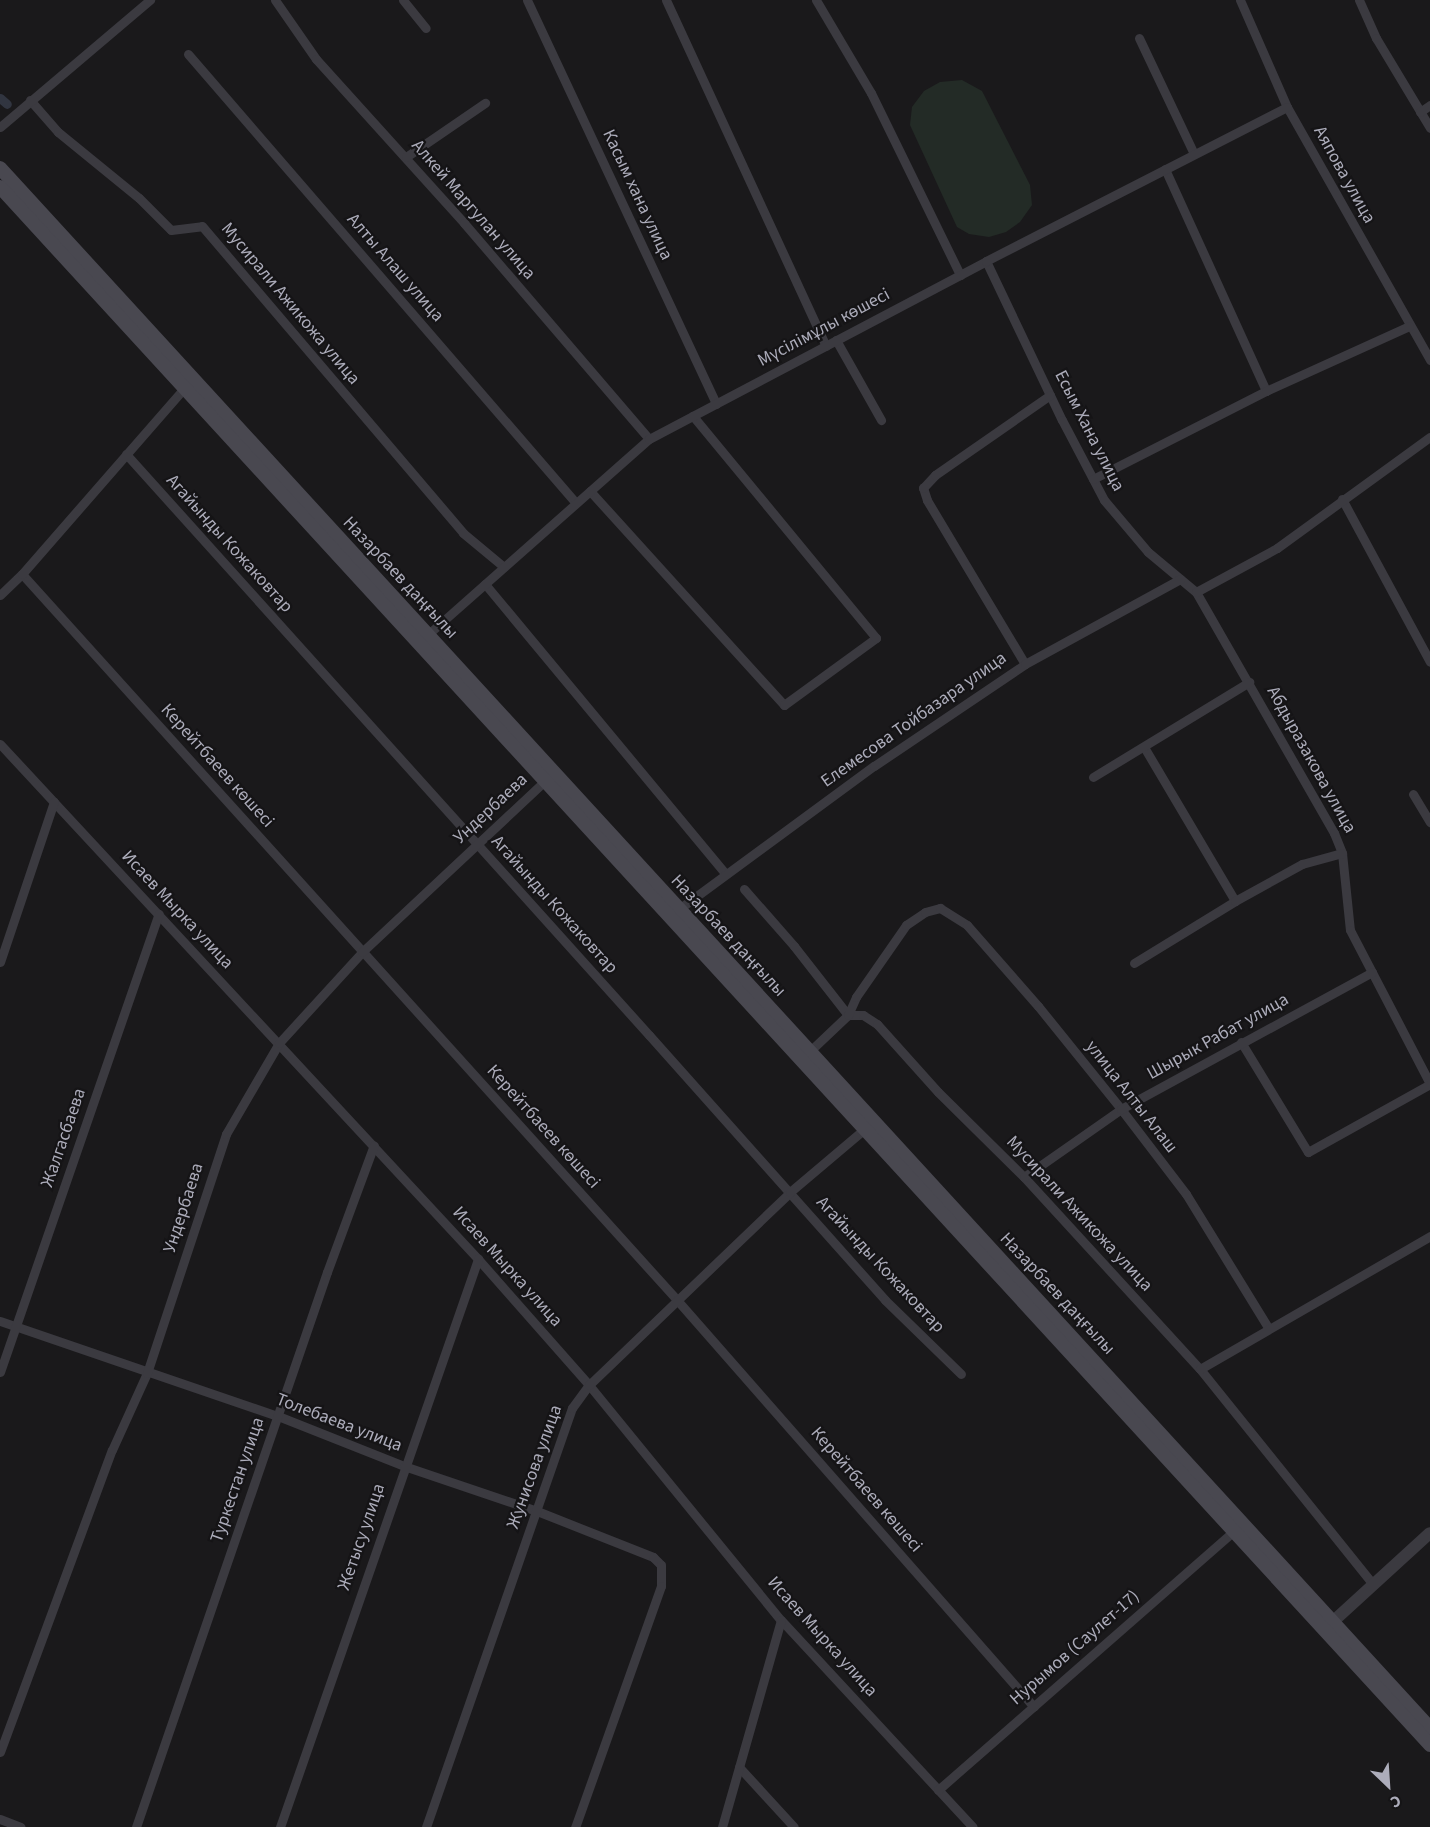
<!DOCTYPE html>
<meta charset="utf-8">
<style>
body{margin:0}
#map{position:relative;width:1430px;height:1827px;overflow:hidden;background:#1a191b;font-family:"Source Sans 3",sans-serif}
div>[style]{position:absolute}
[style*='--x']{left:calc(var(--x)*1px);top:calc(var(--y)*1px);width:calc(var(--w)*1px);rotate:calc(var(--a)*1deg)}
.green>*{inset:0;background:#232b26}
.canal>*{height:9px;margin:-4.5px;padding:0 4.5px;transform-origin:4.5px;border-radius:4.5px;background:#313540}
.minor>*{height:9px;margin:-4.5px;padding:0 4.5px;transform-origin:4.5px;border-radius:4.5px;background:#3b3a40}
.tertiary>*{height:12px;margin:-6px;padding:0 6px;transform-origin:6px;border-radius:6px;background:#3b3a40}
.secondary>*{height:14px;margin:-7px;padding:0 7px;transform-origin:7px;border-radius:7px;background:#494850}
span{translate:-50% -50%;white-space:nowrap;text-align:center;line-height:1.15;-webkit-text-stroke:4.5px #151416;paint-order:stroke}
.street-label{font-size:18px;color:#acacba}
.north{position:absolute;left:1358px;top:1755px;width:60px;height:60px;-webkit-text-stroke:4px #151416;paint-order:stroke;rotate:155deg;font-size:16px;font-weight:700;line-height:24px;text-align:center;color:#acacba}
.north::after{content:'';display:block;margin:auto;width:21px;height:27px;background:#acacba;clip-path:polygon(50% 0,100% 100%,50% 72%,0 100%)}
</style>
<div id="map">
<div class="green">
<div style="clip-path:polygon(962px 80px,982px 91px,1030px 185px,1032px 205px,1020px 222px,1006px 232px,989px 237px,969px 234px,957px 227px,910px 125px,912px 107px,924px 91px,940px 82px)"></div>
</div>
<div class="canal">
<div style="--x:0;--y:98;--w:9;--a:41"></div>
</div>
<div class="minor">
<div style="--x:275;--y:0;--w:72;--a:55.2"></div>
<div style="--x:316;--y:59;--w:221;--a:47.9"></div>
<div style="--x:464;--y:223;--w:284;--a:49.4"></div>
<div style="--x:403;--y:0;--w:36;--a:51"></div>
<div style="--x:527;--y:0;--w:446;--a:64.9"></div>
<div style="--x:666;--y:0;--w:381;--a:65.2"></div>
<div style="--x:816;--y:0;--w:108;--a:59.4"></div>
<div style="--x:871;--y:93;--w:203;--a:63.9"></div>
<div style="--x:1240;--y:0;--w:117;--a:66.3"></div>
<div style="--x:1287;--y:107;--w:291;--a:60.5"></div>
<div style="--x:1359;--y:0;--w:42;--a:65.9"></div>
<div style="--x:1376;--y:38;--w:105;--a:59"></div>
<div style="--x:1139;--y:38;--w:128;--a:64.6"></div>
<div style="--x:188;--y:54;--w:593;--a:49.17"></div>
<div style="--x:30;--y:100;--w:43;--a:48.8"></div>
<div style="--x:58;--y:132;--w:104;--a:39.2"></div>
<div style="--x:139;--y:198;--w:45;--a:45"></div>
<div style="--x:171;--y:230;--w:31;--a:-7"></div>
<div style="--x:202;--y:226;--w:403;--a:49.6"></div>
<div style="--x:463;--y:533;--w:53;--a:39.7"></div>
<div style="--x:1420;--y:112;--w:12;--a:-35"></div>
<div style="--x:0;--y:127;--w:197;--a:-40.3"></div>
<div style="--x:406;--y:157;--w:96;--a:-34.4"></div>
<div style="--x:1165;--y:169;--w:244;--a:65.5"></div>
<div style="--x:986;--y:261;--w:176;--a:64.5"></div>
<div style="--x:1062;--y:420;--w:90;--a:62.3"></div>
<div style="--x:1104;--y:500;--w:68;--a:49.8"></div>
<div style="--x:1148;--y:552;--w:62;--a:39.8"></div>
<div style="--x:1196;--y:592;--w:278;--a:60.2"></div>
<div style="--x:1334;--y:833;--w:22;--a:68"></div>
<div style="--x:1342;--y:853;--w:77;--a:84.1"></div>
<div style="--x:1350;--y:930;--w:174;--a:62.5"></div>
<div style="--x:836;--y:340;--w:92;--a:60.6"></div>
<div style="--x:126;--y:454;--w:782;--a:48.01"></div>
<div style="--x:649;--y:1035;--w:355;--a:48.3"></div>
<div style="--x:885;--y:1300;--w:106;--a:44.2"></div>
<div style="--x:1093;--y:479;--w:194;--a:-27"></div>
<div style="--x:1266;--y:391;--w:157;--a:-24.4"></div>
<div style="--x:590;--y:491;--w:289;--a:47.8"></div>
<div style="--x:784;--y:705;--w:114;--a:-36.1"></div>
<div style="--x:876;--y:638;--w:288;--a:-129.5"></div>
<div style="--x:1342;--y:499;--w:185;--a:61.6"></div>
<div style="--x:22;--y:574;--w:978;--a:47.94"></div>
<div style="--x:677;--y:1300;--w:541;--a:48.74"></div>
<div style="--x:485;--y:584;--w:377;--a:50.3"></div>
<div style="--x:1196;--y:592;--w:92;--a:-28.5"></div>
<div style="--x:1277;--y:548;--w:189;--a:-36"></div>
<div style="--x:0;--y:595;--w:30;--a:-44"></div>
<div style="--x:22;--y:574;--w:251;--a:-48.9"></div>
<div style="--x:425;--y:637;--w:299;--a:-41.5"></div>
<div style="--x:649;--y:439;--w:381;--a:-27.8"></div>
<div style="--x:986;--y:261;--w:338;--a:-27.1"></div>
<div style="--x:1025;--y:664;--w:191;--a:-120.9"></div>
<div style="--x:927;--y:500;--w:13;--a:-108"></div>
<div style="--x:923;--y:488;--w:18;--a:-47"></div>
<div style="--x:935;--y:475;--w:140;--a:-34.8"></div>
<div style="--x:0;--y:744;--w:703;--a:47.13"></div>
<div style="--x:478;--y:1259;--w:168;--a:48.6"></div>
<div style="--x:589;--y:1385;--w:303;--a:50.8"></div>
<div style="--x:781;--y:1620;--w:282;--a:47.2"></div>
<div style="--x:1144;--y:747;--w:179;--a:59.4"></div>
<div style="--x:1093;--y:777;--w:183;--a:-31.3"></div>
<div style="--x:1413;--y:794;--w:33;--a:59"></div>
<div style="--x:744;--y:889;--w:76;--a:48.7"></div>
<div style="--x:794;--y:946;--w:88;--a:52"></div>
<div style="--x:848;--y:1015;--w:15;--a:0"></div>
<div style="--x:863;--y:1015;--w:17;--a:33"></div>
<div style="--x:877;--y:1024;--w:91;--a:48.1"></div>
<div style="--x:938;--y:1092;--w:121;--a:44.7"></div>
<div style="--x:1024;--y:1177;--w:260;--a:47.5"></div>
<div style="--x:1200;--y:1369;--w:275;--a:51.2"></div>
<div style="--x:679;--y:909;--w:242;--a:-36.3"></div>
<div style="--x:874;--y:766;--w:182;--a:-34"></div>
<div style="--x:1025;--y:664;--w:177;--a:-28.7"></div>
<div style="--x:0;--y:962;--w:169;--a:-71.4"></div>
<div style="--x:1134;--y:963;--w:119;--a:-31.5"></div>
<div style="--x:1235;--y:901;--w:77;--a:-28.9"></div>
<div style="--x:1302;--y:864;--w:41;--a:-15.4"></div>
<div style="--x:1241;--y:1042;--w:129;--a:58.7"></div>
<div style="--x:1308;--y:1152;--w:140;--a:-29.1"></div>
<div style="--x:810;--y:1051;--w:52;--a:-43.5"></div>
<div style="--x:848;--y:1015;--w:20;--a:-66"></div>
<div style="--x:856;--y:997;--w:88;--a:-55.2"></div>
<div style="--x:906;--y:925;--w:23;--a:-34"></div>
<div style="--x:925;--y:912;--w:16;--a:-15"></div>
<div style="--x:940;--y:908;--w:32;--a:32"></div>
<div style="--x:967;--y:925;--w:108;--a:48.8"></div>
<div style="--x:1038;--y:1006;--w:132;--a:51.1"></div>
<div style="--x:1121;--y:1109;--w:107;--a:52.6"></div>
<div style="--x:1186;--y:1194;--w:158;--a:58.4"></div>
<div style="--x:1024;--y:1177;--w:118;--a:-35"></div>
<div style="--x:1121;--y:1109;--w:286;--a:-28.6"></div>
<div style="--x:0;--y:1321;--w:294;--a:18.9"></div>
<div style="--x:278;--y:1416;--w:136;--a:21.6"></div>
<div style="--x:404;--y:1466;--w:140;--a:18.7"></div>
<div style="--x:537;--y:1511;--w:125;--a:21.6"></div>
<div style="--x:653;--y:1557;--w:11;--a:45"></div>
<div style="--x:661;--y:1565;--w:21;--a:90"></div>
<div style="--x:661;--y:1586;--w:256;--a:109.6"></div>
<div style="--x:1200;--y:1369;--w:266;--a:-30"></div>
<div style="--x:0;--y:1372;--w:485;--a:-70.9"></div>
<div style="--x:0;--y:1752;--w:322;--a:-69.7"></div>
<div style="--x:112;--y:1450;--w:85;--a:-65.6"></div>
<div style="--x:147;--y:1373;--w:252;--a:-71.7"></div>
<div style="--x:226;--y:1134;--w:105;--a:-59.8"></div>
<div style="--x:279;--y:1043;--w:123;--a:-47.6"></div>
<div style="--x:362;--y:952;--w:255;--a:-43.1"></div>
<div style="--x:739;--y:1767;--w:81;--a:47.5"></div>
<div style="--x:938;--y:1790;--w:393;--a:-41.2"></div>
<div style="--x:0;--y:1819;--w:22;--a:21"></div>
<div style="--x:136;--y:1827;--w:587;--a:-71.01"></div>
<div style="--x:327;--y:1272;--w:135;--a:-69.7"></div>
<div style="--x:280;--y:1827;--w:602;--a:-70.78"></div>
<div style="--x:426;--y:1827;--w:444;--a:-70.8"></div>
<div style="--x:572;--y:1408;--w:29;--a:-54"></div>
<div style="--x:589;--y:1385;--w:279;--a:-43.8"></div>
<div style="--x:790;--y:1192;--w:101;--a:-40.2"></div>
<div style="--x:722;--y:1827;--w:215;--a:-74.1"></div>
</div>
<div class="tertiary">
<div style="--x:1327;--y:1627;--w:139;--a:-42.4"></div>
</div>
<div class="secondary">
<div style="--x:0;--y:168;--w:2116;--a:47.49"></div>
<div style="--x:0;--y:187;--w:2115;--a:47.45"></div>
</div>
<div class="street-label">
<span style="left:1344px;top:175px;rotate:61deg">Аяпова улица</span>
<span style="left:637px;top:195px;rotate:65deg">Касым хана улица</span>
<span style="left:473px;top:210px;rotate:49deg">Алкей Маргулан улица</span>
<span style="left:395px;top:268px;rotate:49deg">Алты Алаш улица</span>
<span style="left:290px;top:304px;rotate:50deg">Мусирали Ажикожа улица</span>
<span style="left:824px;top:328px;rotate:-28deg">Мүсілімұлы көшесі</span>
<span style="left:1089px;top:431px;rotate:63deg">Есым Хана улица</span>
<span style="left:229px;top:544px;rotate:48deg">Агайынды Кожаковтар</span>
<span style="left:400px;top:578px;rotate:47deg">Назарбаев даңғылы</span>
<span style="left:914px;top:720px;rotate:-35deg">Елемесова Тойбазара улица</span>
<span style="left:1311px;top:760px;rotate:61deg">Абдыразакова улица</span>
<span style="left:217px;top:766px;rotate:48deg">Керейтбаеев көшесі</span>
<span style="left:491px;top:809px;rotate:-43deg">Ундербаева</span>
<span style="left:554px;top:905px;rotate:48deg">Агайынды Кожаковтар</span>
<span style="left:177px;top:910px;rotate:47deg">Исаев Мырка улица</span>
<span style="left:728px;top:936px;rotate:47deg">Назарбаев даңғылы</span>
<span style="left:1218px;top:1037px;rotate:-29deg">Шырык Рабат улица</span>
<span style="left:1131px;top:1097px;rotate:52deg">улица Алты Алаш</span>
<span style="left:543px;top:1127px;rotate:48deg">Керейтбаеев көшесі</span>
<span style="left:64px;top:1138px;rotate:-71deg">Жалгасбаева</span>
<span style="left:184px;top:1208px;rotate:-72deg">Ундербаева</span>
<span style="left:1079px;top:1214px;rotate:47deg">Мусирали Ажикожа улица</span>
<span style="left:880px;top:1265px;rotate:47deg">Агайынды Кожаковтар</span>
<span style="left:507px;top:1267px;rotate:48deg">Исаев Мырка улица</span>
<span style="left:1057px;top:1294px;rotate:47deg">Назарбаев даңғылы</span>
<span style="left:339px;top:1423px;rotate:21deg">Толебаева улица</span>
<span style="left:535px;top:1467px;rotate:-70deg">Жунисова улица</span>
<span style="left:238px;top:1480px;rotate:-71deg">Туркестан улица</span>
<span style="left:866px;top:1490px;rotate:49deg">Керейтбаеев көшесі</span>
<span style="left:362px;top:1537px;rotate:-71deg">Жетысу улица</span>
<span style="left:822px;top:1637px;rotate:48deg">Исаев Мырка улица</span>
<span style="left:1075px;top:1648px;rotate:-41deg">Нурымов (Саулет-17)</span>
</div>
<div class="north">С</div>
</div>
